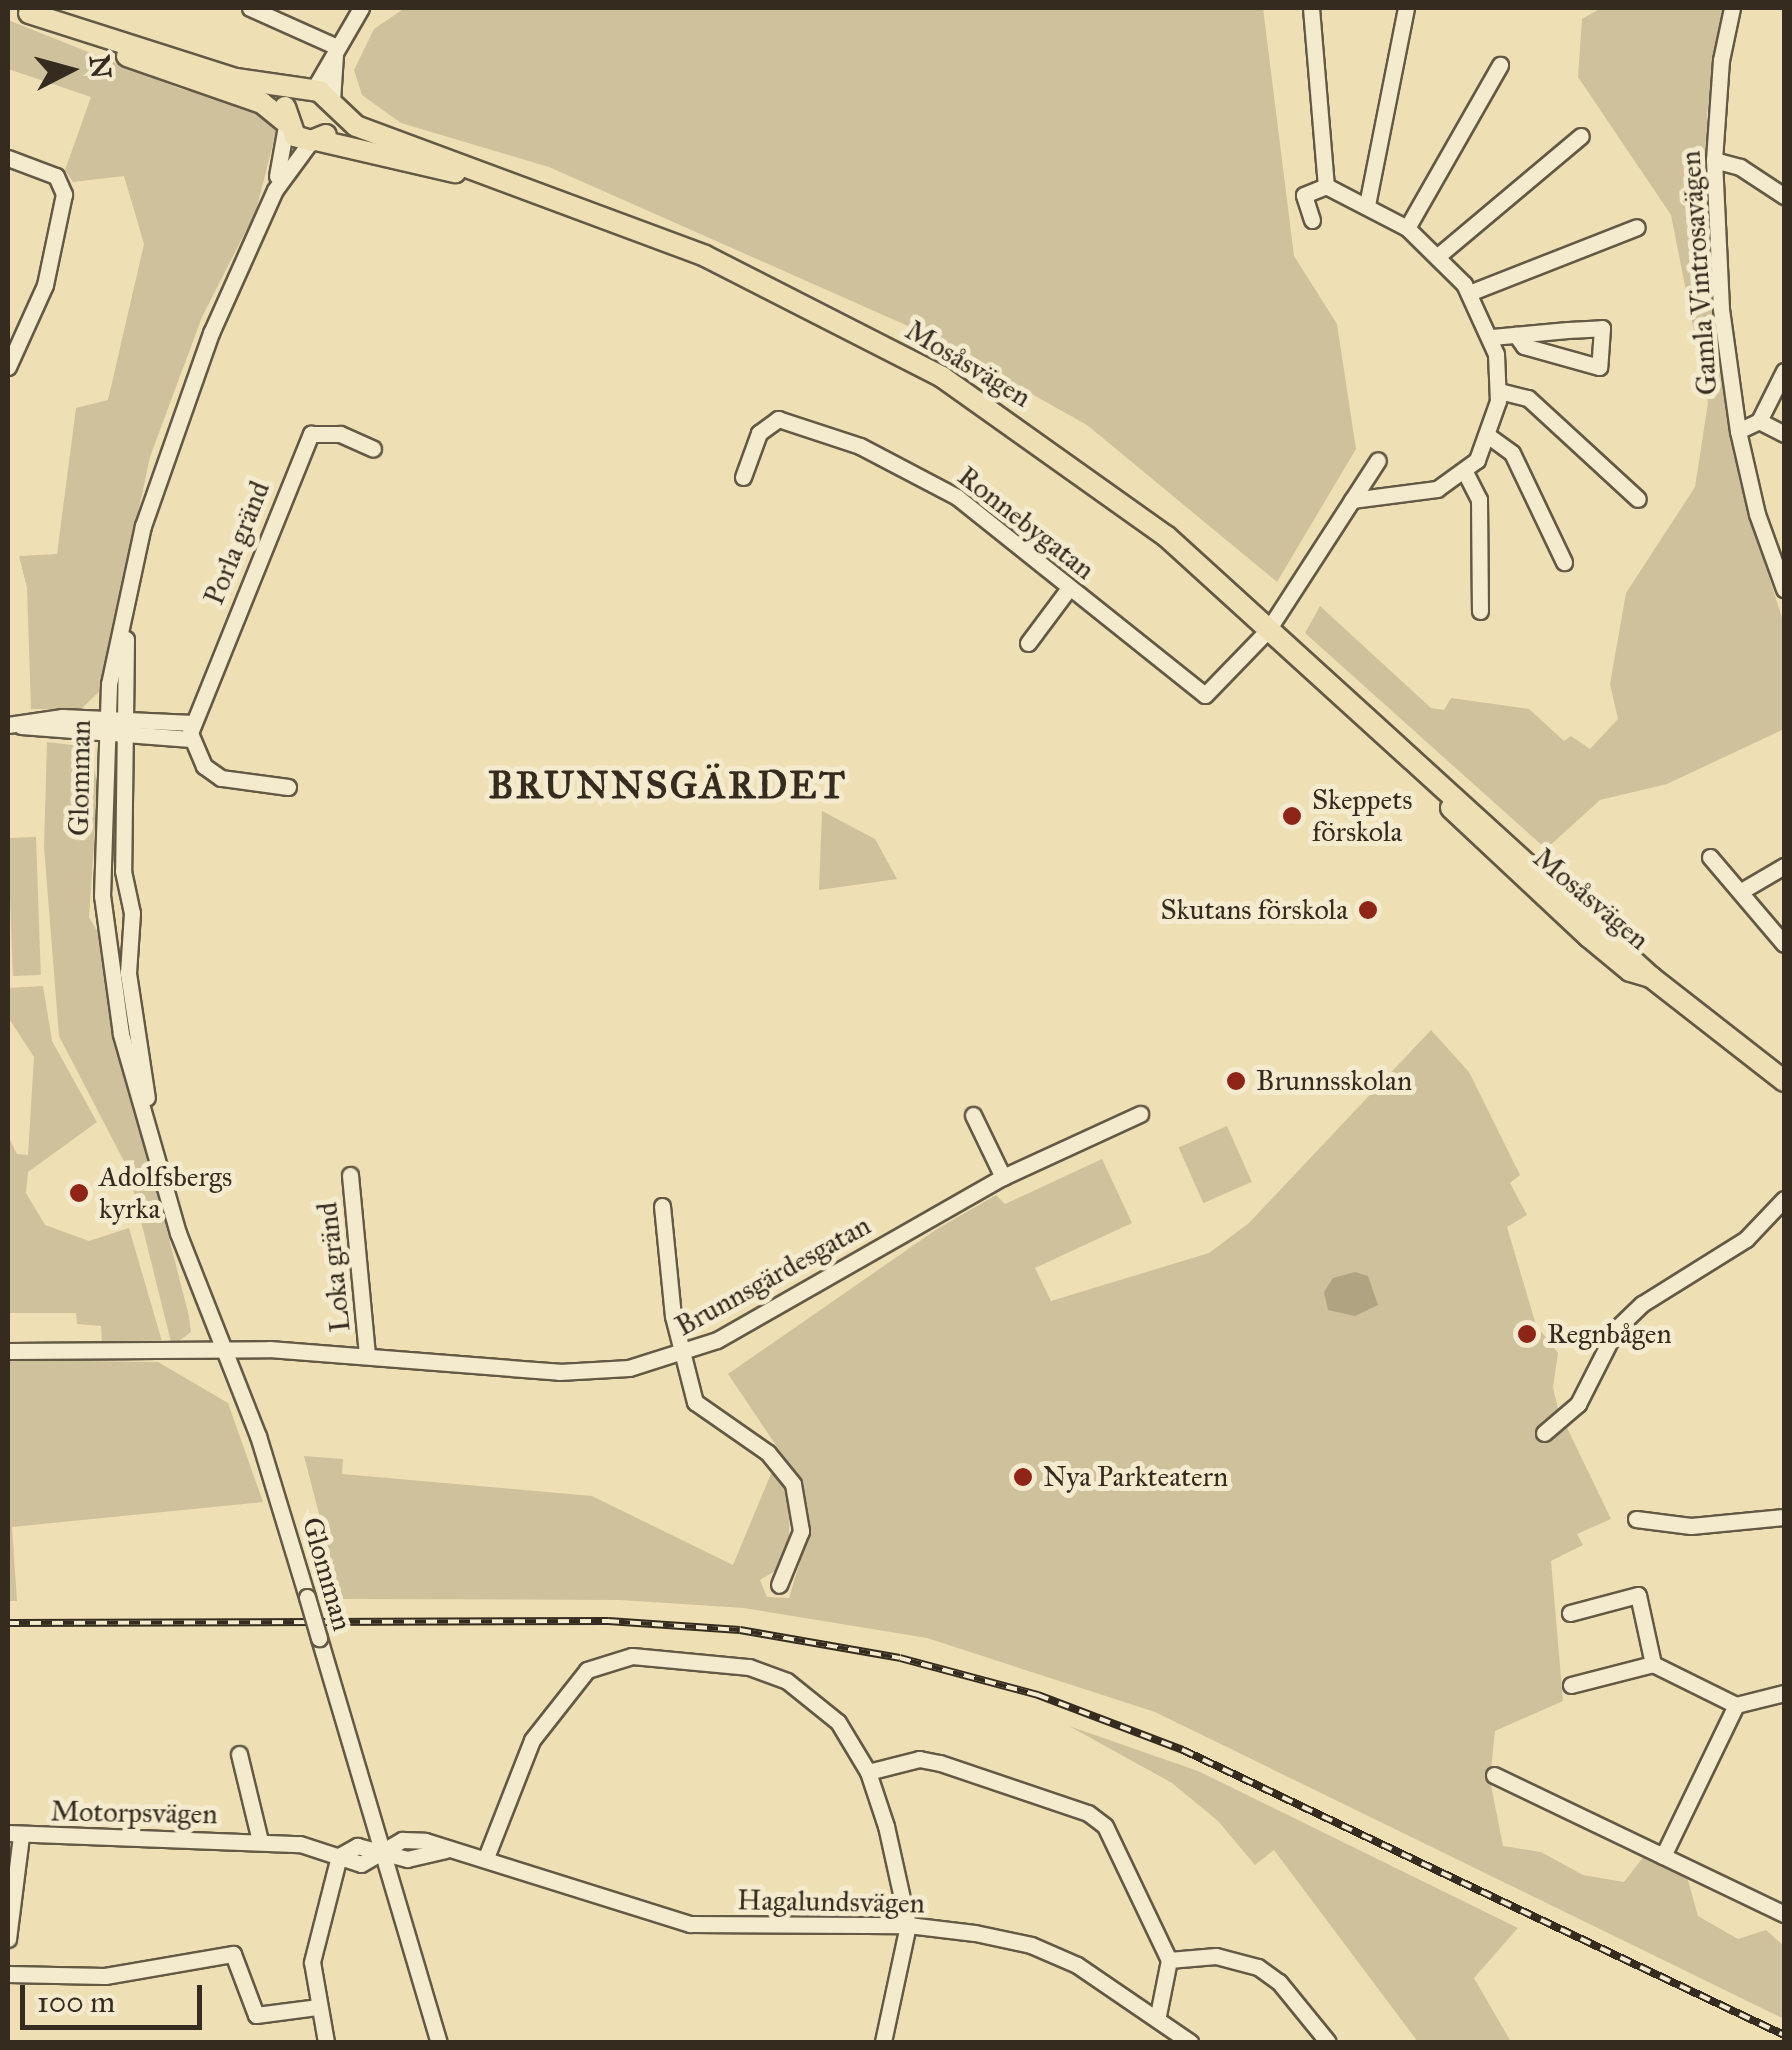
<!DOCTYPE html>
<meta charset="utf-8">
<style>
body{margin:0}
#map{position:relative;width:1792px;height:2050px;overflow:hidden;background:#eee0b4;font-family:"IM FELL Great Primer",serif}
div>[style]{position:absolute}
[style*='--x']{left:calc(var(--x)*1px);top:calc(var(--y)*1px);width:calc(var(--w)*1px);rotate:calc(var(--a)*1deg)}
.green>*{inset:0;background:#cfc19b;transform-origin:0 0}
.water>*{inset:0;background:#afa381}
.roads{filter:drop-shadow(2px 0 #635944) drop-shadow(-2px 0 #635944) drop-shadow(0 2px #635944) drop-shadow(0 -2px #635944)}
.minor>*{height:15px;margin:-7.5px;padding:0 7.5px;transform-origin:7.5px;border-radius:7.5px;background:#f4ebce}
.major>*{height:20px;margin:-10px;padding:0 10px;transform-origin:10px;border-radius:10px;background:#eee0b4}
.rail>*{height:8px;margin-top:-4px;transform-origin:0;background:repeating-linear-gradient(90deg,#f4ebce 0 11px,#352c1f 0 22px);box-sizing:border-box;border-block:2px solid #352c1f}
.bridges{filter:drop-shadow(2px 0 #635944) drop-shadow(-2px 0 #635944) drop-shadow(0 2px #635944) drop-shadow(0 -2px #635944)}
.minor-bridge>*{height:15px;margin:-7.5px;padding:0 7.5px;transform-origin:7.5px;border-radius:7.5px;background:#f4ebce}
.dots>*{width:28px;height:28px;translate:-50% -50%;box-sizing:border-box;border:5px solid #f4ebce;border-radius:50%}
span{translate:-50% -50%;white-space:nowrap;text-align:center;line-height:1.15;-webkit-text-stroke:10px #f4ebce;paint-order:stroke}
.street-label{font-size:28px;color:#352c1f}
.poi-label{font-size:28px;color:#352c1f}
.left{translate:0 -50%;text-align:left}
.right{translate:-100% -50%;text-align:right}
.district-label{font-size:38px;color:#352c1f;font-weight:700;letter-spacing:2.5px}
.frame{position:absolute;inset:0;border:10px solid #352c1f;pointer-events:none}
.north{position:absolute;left:20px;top:20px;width:100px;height:100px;-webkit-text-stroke:8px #f4ebce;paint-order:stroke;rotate:84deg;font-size:28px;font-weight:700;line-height:40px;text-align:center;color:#352c1f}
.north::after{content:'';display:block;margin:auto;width:35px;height:45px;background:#352c1f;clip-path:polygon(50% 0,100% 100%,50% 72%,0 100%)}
.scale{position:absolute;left:20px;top:1985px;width:182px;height:45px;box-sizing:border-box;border:5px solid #352c1f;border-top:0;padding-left:12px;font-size:30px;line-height:35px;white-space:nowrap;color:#352c1f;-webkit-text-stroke:8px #f4ebce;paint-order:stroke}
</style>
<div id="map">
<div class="green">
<div style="clip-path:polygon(405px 8px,1263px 8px,1294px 256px,1337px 324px,1356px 449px,1277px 582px,1087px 425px,917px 330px,549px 167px,401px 123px,362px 95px,354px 70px,374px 29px)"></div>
<div style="clip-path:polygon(1601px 8px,1725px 8px,1707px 112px,1709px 278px,1745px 501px,1784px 624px,1784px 729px,1667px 784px,1600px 800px,1546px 849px,1305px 633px,1320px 606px,1431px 708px,1444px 710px,1451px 698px,1529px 709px,1564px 741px,1571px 736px,1590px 749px,1618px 719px,1610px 684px,1626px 593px,1695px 487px,1708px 403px,1671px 215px,1578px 77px,1582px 19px)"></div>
<div style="clip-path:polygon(8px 20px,181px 89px,252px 107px,272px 117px,276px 132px,256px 211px,202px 317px,150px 457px,100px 691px,81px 709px,31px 709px,27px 588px,19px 556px,57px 554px,76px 408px,108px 400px,144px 244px,124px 176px,73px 182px,65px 170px,91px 97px,8px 69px)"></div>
<div style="clip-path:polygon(47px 742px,80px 746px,92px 759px,98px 787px,89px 917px,101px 938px,115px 1028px,189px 1316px,191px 1332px,172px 1346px,128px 1169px,59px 1036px,44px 847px)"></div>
<div style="clip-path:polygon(822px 811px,875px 839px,897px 879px,819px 890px)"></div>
<div style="left:36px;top:837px;width:138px;height:28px;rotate:88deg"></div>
<div style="clip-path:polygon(43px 986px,52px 1041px,97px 1122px,28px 1172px,26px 1193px,45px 1225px,89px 1241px,129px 1228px,163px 1345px,102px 1344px,101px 1326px,77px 1324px,76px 1313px,8px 1313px,8px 1136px,17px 1154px,28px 1155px,34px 1057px,8px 1017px,8px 988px)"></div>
<div style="clip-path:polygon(1431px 1030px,1469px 1072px,1520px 1175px,1510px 1183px,1527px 1215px,1507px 1227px,1536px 1325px,1558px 1353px,1553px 1387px,1558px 1409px,1611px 1519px,1577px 1534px,1583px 1545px,1551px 1561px,1563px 1701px,1495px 1731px,1490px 1780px,1503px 1846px,1541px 1852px,1583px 1875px,1624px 1882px,1644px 1856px,1687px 1877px,1698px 1916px,1738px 1939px,1766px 1930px,1784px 1946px,1784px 2019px,1155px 1712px,927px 1638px,744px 1608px,620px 1600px,341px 1599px,304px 1456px,343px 1459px,342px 1474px,592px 1496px,733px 1565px,773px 1469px,790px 1497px,789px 1541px,780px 1568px,760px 1580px,767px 1597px,789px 1598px,804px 1548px,804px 1511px,792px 1469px,728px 1374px,937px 1229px,996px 1195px,1005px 1204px,1102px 1159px,1132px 1223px,1035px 1268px,1051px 1301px,1209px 1253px,1249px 1223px)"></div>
<div style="left:1227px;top:1126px;width:61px;height:53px;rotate:66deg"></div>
<div style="clip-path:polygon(8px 1360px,158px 1362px,228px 1403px,263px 1502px,12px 1527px,17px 1601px,8px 1601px)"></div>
<div style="clip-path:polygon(1069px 1726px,1198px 1771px,1518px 1928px,1474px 1978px,1511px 2042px,1418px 2042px,1274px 1850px,1255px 1865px,1218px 1821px,1172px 1783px)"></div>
</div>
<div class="water">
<div style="clip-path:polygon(1355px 1272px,1368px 1276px,1378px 1305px,1355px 1316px,1328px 1310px,1324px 1292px,1333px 1278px)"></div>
</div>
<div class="roads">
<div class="minor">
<div style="--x:250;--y:8;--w:93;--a:24.1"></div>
<div style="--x:1311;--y:8;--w:179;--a:85.2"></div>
<div style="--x:1732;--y:8;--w:53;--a:101.9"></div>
<div style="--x:1721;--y:60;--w:100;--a:94"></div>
<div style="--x:1714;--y:160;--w:149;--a:87.3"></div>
<div style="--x:1721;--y:309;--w:123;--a:82.1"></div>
<div style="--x:1738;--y:431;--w:85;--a:77.1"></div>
<div style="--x:1757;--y:514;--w:80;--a:70.2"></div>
<div style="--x:314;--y:89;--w:94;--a:-59.9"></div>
<div style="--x:332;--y:101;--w:46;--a:-86.3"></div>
<div style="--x:8;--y:158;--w:51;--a:20.6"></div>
<div style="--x:56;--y:176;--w:20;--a:66"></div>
<div style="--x:64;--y:194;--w:93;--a:101.8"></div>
<div style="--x:45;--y:285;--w:90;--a:114.3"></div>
<div style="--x:1714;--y:160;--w:27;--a:15"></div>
<div style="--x:1740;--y:167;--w:53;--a:33.4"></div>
<div style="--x:277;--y:176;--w:51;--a:-79.8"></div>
<div style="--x:1367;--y:205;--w:201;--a:-78.8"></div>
<div style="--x:1312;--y:220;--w:26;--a:-108"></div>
<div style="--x:1304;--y:195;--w:24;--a:-22"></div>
<div style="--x:1326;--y:186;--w:91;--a:27.4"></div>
<div style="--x:1407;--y:228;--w:80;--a:44.5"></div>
<div style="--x:1464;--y:284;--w:77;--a:65.4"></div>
<div style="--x:1496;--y:354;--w:47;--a:87.6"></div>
<div style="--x:1498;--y:401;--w:63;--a:109.6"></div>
<div style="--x:1477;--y:460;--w:49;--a:144.1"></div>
<div style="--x:1437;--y:489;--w:86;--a:172.6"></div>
<div style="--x:1407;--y:228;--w:188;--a:-60.3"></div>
<div style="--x:1439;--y:255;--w:185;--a:-40"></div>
<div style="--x:1469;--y:293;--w:180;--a:-21.4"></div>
<div style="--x:1492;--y:337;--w:76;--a:-5.3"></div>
<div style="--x:1568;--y:330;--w:34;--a:-3"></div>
<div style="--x:1602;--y:328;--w:39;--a:94"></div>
<div style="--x:1599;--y:367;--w:78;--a:-164.4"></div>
<div style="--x:1524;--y:346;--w:14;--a:-126"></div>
<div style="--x:1499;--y:391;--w:30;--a:14"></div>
<div style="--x:1528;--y:398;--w:149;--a:42.6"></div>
<div style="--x:1759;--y:421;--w:28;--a:27"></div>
<div style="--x:1738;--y:431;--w:23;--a:-25"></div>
<div style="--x:1759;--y:421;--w:56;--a:-63.4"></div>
<div style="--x:1490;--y:437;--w:27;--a:36"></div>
<div style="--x:1512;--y:453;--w:121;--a:64.5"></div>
<div style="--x:1465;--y:472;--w:30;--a:63"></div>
<div style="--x:1479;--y:499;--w:112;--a:89.5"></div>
<div style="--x:743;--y:477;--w:47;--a:-70"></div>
<div style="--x:759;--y:433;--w:24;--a:-36"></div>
<div style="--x:778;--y:419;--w:86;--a:18.2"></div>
<div style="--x:860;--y:446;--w:110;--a:27.7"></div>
<div style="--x:957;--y:497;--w:317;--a:38.6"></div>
<div style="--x:1205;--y:695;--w:91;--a:-45.9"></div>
<div style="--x:1268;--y:630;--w:202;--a:-57.1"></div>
<div style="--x:126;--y:639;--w:232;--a:90.7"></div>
<div style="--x:123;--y:871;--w:43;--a:77.9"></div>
<div style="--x:132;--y:913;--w:60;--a:93.8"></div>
<div style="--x:128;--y:973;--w:126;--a:81.4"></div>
<div style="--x:1028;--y:643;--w:69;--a:-53.3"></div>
<div style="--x:8;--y:725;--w:55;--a:-8.4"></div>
<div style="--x:62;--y:717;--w:131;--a:2.6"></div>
<div style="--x:21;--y:726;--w:170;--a:4.4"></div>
<div style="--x:288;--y:787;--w:68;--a:-172.3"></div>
<div style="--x:221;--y:778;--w:21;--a:-145"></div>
<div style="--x:204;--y:766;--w:36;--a:-113"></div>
<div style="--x:190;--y:733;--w:323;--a:-68"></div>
<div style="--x:311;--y:434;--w:29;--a:0"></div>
<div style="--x:340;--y:434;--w:36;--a:24"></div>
<div style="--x:1710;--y:857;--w:114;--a:49.6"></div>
<div style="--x:1743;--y:890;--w:48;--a:-30.3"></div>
<div style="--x:973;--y:1115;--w:69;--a:64.2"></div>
<div style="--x:350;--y:1175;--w:181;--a:84.6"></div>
<div style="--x:662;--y:1206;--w:111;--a:84.3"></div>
<div style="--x:673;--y:1316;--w:89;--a:75.7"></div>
<div style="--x:695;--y:1402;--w:89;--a:34.9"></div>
<div style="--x:768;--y:1453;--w:40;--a:51"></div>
<div style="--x:793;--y:1484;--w:48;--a:80.3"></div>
<div style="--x:801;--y:1531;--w:58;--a:112.2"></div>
<div style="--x:8;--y:1351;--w:261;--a:-0.4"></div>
<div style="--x:269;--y:1349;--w:291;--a:4.5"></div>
<div style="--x:559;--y:1372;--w:70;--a:-3.3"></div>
<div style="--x:629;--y:1368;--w:92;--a:-17.7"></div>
<div style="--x:717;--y:1340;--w:329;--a:-29.7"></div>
<div style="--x:1003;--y:1177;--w:151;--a:-24.7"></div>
<div style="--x:1544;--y:1433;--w:45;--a:-40.5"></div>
<div style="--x:1578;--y:1404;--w:84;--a:-63.1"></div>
<div style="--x:1616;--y:1329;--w:36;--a:-44"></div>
<div style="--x:1642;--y:1304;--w:123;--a:-32"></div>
<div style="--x:1746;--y:1239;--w:55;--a:-46.5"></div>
<div style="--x:1636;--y:1519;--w:55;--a:7.3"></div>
<div style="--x:1691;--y:1526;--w:93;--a:-5.5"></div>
<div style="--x:307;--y:1597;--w:168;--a:-106.9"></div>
<div style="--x:258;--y:1436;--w:218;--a:-111.5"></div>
<div style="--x:178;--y:1233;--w:207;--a:-106"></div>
<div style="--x:121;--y:1034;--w:139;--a:-97.8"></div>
<div style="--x:102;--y:896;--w:212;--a:-88.1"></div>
<div style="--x:109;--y:684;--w:162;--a:-77.9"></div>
<div style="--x:143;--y:526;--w:205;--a:-70.6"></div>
<div style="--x:211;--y:333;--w:157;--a:-65.9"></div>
<div style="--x:275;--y:190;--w:61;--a:-53.7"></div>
<div style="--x:1570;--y:1613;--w:70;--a:-14.8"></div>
<div style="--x:1638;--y:1595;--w:71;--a:77.7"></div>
<div style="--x:319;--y:1638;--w:421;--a:73.5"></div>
<div style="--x:1571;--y:1685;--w:85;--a:-14.4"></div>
<div style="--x:1653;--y:1664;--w:93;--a:26.3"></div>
<div style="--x:1736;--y:1705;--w:49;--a:-14"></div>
<div style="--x:239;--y:1754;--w:89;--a:76.4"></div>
<div style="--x:868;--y:1772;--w:53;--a:-14.3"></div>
<div style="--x:919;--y:1759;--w:21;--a:11"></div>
<div style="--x:940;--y:1763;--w:156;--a:18.7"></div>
<div style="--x:1088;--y:1813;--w:21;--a:37"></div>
<div style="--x:1105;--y:1826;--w:148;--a:64.5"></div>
<div style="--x:1169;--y:1960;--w:56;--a:101.3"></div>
<div style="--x:1494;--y:1775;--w:322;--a:25.6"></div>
<div style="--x:8;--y:1833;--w:292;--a:2.2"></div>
<div style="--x:300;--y:1844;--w:64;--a:18.2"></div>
<div style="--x:361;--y:1864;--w:48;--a:-30.3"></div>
<div style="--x:402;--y:1840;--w:23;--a:2"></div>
<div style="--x:425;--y:1841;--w:278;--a:17.4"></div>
<div style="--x:690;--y:1924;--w:218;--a:0.3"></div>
<div style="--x:908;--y:1925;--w:67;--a:6.8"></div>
<div style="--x:975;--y:1933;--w:57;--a:12.1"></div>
<div style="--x:1031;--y:1945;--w:50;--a:23.5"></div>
<div style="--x:1077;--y:1965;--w:137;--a:34.3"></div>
<div style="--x:487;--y:1855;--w:123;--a:-68.6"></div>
<div style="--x:532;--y:1740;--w:89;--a:-51.8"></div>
<div style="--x:587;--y:1670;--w:47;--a:-17.3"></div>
<div style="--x:632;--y:1656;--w:118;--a:5.4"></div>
<div style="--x:749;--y:1667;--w:40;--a:20.2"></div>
<div style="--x:787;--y:1681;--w:65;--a:38.8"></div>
<div style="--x:838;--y:1722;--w:58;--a:59"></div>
<div style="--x:868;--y:1772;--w:57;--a:71.6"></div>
<div style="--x:886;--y:1826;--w:101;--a:77.5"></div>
<div style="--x:908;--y:1925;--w:120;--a:102.1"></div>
<div style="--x:339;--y:1856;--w:21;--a:-29"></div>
<div style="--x:357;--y:1846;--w:52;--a:14.6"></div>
<div style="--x:407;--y:1859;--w:39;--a:-13"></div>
<div style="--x:1663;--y:1856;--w:168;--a:-64.2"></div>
<div style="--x:8;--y:1939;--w:104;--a:-82.8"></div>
<div style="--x:1169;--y:1960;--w:47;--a:-4.9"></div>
<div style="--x:1216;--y:1956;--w:43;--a:14.7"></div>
<div style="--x:1258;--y:1967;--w:26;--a:36"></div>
<div style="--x:1279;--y:1982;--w:77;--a:50.8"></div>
<div style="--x:8;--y:1974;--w:97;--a:1.2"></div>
<div style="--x:105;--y:1976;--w:130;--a:-9.8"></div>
<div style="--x:233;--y:1954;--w:65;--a:69.3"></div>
<div style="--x:256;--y:2015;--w:63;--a:-7.4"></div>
<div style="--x:326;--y:2042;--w:81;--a:-99.9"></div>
<div style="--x:312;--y:1962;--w:109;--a:-75.7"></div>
</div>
<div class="major">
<div style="--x:29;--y:13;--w:217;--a:17.7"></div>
<div style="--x:236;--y:79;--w:84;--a:8.2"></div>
<div style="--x:319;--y:91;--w:51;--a:43.4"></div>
<div style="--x:356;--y:126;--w:372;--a:20.4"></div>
<div style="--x:705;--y:256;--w:266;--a:27"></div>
<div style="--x:942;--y:377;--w:275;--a:35.4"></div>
<div style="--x:1166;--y:536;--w:656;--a:42.28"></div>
<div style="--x:1651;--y:977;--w:169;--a:38"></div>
<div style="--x:127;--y:56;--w:143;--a:19.2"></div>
<div style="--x:262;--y:103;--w:28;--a:39"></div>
<div style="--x:285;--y:107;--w:31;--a:71"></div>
<div style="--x:295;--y:136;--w:17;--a:17"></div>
<div style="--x:311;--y:141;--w:16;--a:-22"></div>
<div style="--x:316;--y:140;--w:143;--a:13"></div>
<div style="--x:1451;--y:808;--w:189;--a:43.1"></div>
<div style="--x:1589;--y:937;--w:53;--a:39.7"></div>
<div style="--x:1630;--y:971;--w:22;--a:16"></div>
</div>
</div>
<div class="rail">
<div style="--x:8;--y:1623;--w:600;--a:-0.19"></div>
<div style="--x:608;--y:1621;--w:132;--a:3.9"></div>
<div style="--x:740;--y:1630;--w:162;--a:9.9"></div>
<div style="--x:900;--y:1658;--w:143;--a:15"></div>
<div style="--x:1038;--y:1695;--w:155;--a:20.8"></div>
<div style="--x:1183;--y:1750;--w:665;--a:25.37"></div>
</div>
<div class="bridges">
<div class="minor-bridge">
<div style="--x:307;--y:1597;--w:43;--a:73.7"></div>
</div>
</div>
<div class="dots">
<div style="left:1292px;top:816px;background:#8f2418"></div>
<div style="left:1368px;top:910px;background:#8f2418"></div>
<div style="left:1236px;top:1081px;background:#8f2418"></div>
<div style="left:79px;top:1193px;background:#8f2418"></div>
<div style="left:1527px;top:1334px;background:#8f2418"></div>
<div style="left:1023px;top:1477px;background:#8f2418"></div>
</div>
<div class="street-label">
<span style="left:1699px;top:273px;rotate:-94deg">Gamla Vintrosavägen</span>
<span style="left:968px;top:364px;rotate:31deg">Mosåsvägen</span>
<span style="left:1026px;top:523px;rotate:38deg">Ronnebygatan</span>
<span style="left:237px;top:543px;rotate:-68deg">Porla gränd</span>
<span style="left:80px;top:778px;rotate:-89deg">Glomman</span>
<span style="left:1591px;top:899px;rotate:40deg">Mosåsvägen</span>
<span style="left:334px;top:1267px;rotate:-96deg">Loka gränd</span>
<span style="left:773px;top:1276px;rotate:-29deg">Brunnsgärdesgatan</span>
<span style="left:327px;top:1574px;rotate:74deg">Glomman</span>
<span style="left:134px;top:1813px;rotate:1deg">Motorpsvägen</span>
<span style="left:831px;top:1902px;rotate:1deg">Hagalundsvägen</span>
</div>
<div class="poi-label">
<span class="left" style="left:1312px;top:816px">Skeppets<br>förskola</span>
<span class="right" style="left:1348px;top:910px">Skutans förskola</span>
<span class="left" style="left:1256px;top:1081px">Brunnsskolan</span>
<span class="left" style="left:99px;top:1193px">Adolfsbergs<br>kyrka</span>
<span class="left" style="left:1547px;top:1334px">Regnbågen</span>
<span class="left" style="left:1043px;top:1477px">Nya Parkteatern</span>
</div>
<div class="district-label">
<span style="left:668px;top:786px">BRUNNSGÄRDET</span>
</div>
<div class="frame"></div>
<div class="north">N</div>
<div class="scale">100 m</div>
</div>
